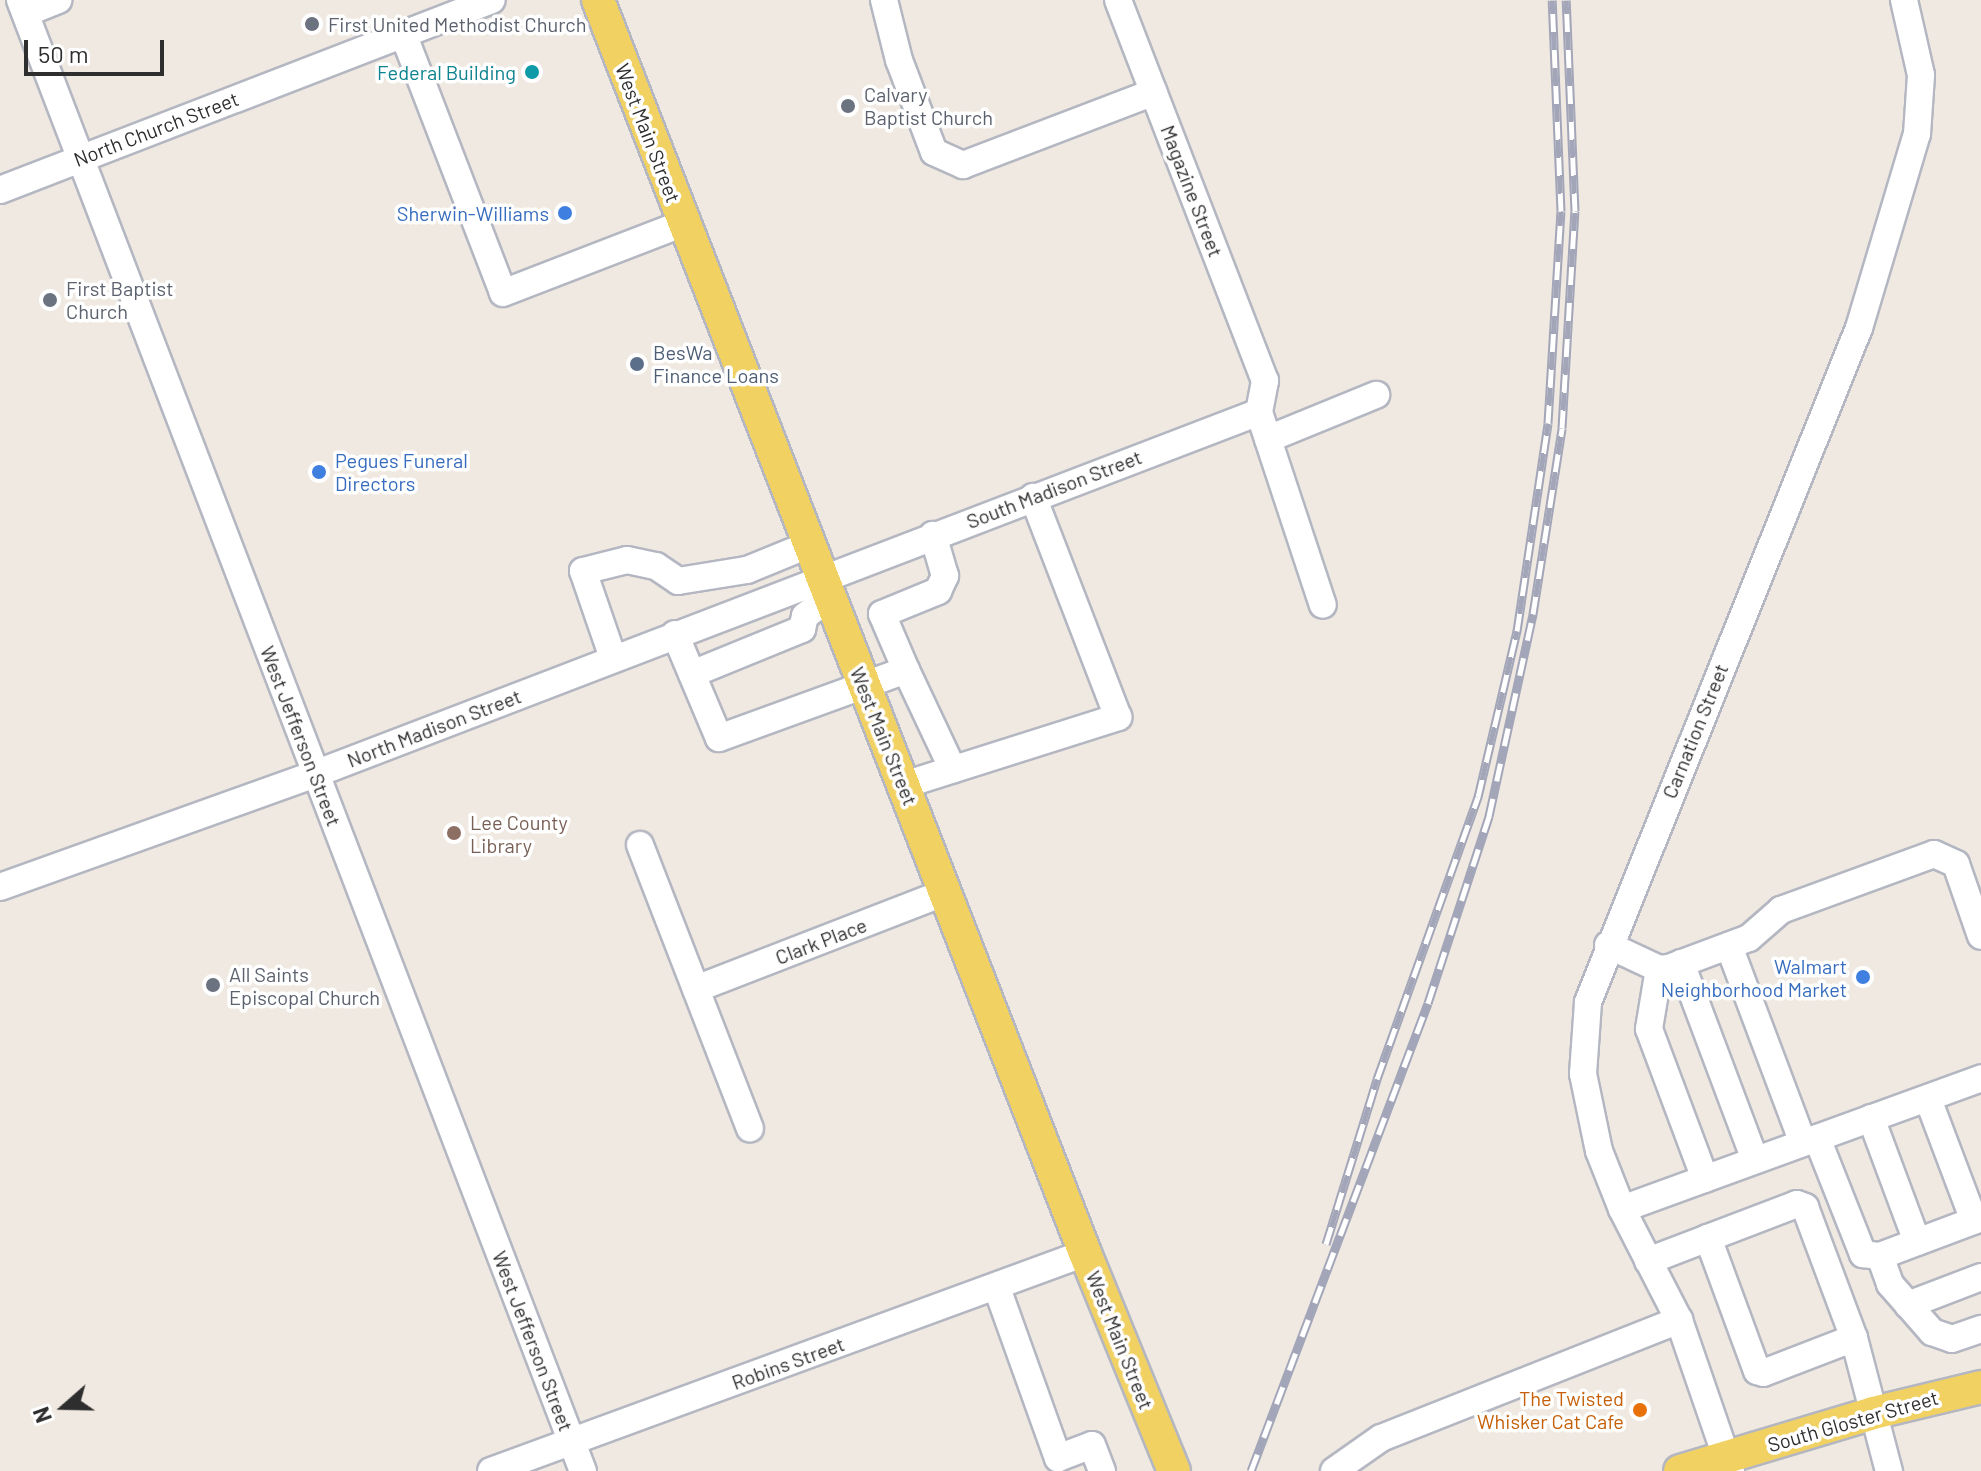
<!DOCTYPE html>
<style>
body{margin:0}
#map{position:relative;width:1981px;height:1471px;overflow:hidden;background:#efe9e1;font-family:Barlow,sans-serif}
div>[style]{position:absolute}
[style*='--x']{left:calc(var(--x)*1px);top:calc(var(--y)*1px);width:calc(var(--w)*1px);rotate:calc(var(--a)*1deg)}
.roads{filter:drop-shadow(2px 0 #b4b7c1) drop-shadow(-2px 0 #b4b7c1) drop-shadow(0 2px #b4b7c1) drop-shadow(0 -2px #b4b7c1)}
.minor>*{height:26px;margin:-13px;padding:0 13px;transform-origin:13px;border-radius:13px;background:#fff}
.major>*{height:32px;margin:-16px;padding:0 16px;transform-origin:16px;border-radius:16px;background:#f2d163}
.rail>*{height:9px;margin-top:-4.5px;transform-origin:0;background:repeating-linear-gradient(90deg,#fff 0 18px,#a3a6b8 0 36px);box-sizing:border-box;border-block:2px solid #a3a6b8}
.dots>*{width:22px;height:22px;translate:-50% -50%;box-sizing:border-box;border:4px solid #fff;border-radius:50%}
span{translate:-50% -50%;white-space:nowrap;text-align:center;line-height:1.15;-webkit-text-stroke:7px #fff;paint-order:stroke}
.worship-label{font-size:20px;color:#5b616d}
.left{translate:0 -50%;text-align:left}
.culture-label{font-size:20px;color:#0d838f}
.right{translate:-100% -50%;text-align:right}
.street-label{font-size:20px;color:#2e2e2e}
.shop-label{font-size:20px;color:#366cbe}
.service-label{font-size:20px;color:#4e5e75}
.education-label{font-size:20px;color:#785e54}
.food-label{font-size:20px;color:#c56008}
.north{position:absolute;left:24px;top:1367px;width:80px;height:80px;-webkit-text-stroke:6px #fff;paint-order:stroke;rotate:250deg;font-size:22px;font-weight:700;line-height:32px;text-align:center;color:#2e2e2e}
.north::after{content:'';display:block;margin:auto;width:28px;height:36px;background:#2e2e2e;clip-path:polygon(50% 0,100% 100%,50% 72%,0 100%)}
.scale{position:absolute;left:24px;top:40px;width:140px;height:36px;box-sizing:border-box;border:4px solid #2e2e2e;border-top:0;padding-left:10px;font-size:24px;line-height:28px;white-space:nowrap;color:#2e2e2e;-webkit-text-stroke:6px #fff;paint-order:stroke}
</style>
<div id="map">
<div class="roads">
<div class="minor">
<div style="--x:20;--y:0;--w:1575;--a:69.06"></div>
<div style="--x:884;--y:0;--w:62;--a:76"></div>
<div style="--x:899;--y:60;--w:98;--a:69.2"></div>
<div style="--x:934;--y:152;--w:32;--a:24"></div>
<div style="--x:963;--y:165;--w:204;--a:-20.9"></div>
<div style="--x:26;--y:13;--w:35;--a:-22"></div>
<div style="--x:404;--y:36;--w:275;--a:68.9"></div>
<div style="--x:503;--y:293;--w:192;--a:-21.1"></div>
<div style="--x:0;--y:190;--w:527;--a:-21.12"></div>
<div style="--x:1259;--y:412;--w:203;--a:71.7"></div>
<div style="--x:1268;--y:439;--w:117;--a:-22.2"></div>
<div style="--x:675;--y:634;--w:113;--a:67.1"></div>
<div style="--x:719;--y:738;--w:199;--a:-20"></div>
<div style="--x:906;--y:670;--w:110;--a:64.8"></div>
<div style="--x:613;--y:658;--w:92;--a:-109"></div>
<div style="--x:583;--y:571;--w:45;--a:-14"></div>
<div style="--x:627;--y:560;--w:30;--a:12"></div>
<div style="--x:656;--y:566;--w:27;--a:34"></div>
<div style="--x:678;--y:581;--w:70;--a:-9.1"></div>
<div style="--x:747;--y:570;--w:66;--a:-22.3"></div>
<div style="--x:906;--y:670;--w:61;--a:-113.2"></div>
<div style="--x:882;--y:614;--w:61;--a:-22.3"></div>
<div style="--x:938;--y:591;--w:17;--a:-65"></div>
<div style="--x:945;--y:576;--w:43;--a:-106.3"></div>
<div style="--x:692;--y:674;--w:119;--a:-22.2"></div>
<div style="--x:802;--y:629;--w:13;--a:-77"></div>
<div style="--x:805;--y:616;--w:30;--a:-37"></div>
<div style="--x:904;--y:785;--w:225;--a:-17.6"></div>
<div style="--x:1118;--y:717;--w:236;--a:-111.1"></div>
<div style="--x:640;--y:845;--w:304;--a:68.8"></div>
<div style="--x:0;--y:887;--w:335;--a:-19.7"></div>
<div style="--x:315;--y:774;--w:1011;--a:-20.98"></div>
<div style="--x:1259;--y:412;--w:32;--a:-79"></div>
<div style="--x:1265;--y:381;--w:408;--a:-111.1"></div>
<div style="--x:1608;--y:945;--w:56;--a:25.2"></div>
<div style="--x:1659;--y:969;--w:10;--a:-6"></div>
<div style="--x:1669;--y:968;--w:85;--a:-20.6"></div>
<div style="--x:1749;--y:938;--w:43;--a:-41.2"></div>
<div style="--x:1781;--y:910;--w:163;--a:-20.1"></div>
<div style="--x:1934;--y:854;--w:24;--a:24"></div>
<div style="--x:1956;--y:864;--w:76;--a:70.9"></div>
<div style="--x:1729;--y:946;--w:210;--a:69.4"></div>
<div style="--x:1681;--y:963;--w:210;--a:69.4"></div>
<div style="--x:1659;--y:969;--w:61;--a:99.5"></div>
<div style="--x:1649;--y:1029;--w:160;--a:69.5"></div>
<div style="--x:696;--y:989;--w:268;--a:-21.2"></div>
<div style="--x:1928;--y:1099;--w:130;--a:69.3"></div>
<div style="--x:1871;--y:1118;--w:132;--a:69.6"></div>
<div style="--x:1817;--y:1138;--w:125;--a:68.4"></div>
<div style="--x:1863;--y:1254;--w:17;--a:7"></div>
<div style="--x:1880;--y:1256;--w:30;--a:70"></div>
<div style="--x:1890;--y:1284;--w:64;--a:48.8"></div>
<div style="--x:1932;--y:1332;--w:21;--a:19"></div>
<div style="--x:1952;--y:1339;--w:31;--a:-19"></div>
<div style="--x:1622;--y:1209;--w:382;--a:-20"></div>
<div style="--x:1880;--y:1256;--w:108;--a:-20.6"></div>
<div style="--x:1648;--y:1261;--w:64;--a:-21"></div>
<div style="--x:997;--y:1288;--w:181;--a:70.3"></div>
<div style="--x:1058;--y:1458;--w:36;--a:-21"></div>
<div style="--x:1092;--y:1445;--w:28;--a:69"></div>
<div style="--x:1908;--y:1305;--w:78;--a:-21"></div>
<div style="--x:1854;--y:1338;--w:97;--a:159"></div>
<div style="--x:1763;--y:1373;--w:6;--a:-162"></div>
<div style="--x:1757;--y:1371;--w:142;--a:-110.2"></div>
<div style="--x:1708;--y:1238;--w:95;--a:-20.9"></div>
<div style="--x:1797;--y:1204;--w:9;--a:21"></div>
<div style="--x:1805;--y:1207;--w:140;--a:69.5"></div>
<div style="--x:1854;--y:1338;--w:138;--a:75.3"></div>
<div style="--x:491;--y:1471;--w:633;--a:-20.15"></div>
<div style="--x:1334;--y:1471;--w:57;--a:-35.1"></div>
<div style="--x:1381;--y:1438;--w:321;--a:-21.6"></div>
<div style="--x:1731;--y:1471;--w:160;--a:-109"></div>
<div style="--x:1679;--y:1320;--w:125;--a:-117.2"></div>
<div style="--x:1622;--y:1209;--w:62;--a:-111.6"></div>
<div style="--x:1599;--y:1151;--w:79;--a:-101.7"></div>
<div style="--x:1583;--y:1074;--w:72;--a:-86"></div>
<div style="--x:1588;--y:1002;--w:726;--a:-68.1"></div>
<div style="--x:1859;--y:328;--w:202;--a:-73.4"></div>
<div style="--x:1917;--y:134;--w:59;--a:-86.1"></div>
<div style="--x:1921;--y:75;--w:77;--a:-102.8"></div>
</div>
<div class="major">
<div style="--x:598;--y:0;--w:1344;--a:68.76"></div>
<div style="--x:1085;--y:1253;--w:235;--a:67.8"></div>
<div style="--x:1680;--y:1471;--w:202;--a:-16.7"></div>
<div style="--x:1873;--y:1413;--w:111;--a:-13.5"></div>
</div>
</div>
<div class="rail">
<div style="--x:1326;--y:1244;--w:173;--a:-72.8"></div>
<div style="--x:1377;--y:1079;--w:300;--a:-70.3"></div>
<div style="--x:1478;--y:797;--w:171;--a:-76.8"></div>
<div style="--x:1517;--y:631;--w:210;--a:-81.5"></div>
<div style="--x:1548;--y:423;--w:212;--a:-86.5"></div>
<div style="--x:1561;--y:211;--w:211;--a:-92.4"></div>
<div style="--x:1251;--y:1471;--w:500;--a:-69.28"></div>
<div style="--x:1428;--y:1003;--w:197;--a:-71.9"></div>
<div style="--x:1489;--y:816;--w:207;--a:-77.7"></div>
<div style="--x:1533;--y:614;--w:188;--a:-81.1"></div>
<div style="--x:1562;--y:428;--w:217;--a:-86.6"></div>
<div style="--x:1575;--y:211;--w:211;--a:-92.4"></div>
</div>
<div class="dots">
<div style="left:312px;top:24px;background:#6b7280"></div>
<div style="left:532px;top:72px;background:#0f9aa8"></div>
<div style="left:848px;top:106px;background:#6b7280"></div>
<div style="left:565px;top:213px;background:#3f7fe0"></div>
<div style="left:50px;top:300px;background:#6b7280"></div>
<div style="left:637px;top:364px;background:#5c6f8a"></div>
<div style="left:319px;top:472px;background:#3f7fe0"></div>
<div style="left:454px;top:833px;background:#8d6e63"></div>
<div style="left:1863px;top:977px;background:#3f7fe0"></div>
<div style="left:213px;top:985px;background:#6b7280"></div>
<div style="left:1640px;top:1410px;background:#e8710a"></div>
</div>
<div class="worship-label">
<span class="left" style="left:328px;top:24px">First United Methodist Church</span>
<span class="left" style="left:864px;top:106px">Calvary<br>Baptist Church</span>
<span class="left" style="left:66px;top:300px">First Baptist<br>Church</span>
<span class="left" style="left:229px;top:986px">All Saints<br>Episcopal Church</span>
</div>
<div class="culture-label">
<span class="right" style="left:516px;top:72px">Federal Building</span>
</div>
<div class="street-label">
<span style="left:156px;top:129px;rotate:-21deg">North Church Street</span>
<span style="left:648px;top:133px;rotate:69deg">West Main Street</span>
<span style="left:1192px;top:191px;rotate:69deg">Magazine Street</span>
<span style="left:1054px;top:489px;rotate:-21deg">South Madison Street</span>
<span style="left:434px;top:728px;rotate:-21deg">North Madison Street</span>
<span style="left:1695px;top:731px;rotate:-68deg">Carnation Street</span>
<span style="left:301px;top:736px;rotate:69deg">West Jefferson Street</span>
<span style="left:884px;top:736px;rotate:68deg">West Main Street</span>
<span style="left:821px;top:941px;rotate:-21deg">Clark Place</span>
<span style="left:1120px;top:1340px;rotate:68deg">West Main Street</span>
<span style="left:533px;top:1341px;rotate:69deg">West Jefferson Street</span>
<span style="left:788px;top:1363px;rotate:-20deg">Robins Street</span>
<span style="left:1853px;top:1421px;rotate:-16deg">South Gloster Street</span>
</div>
<div class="shop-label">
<span class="right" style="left:549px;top:213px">Sherwin-Williams</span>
<span class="left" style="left:335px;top:472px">Pegues Funeral<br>Directors</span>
<span class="right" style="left:1847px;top:978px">Walmart<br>Neighborhood Market</span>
</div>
<div class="service-label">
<span class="left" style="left:653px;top:364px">BesWa<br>Finance Loans</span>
</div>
<div class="education-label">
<span class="left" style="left:470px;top:834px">Lee County<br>Library</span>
</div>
<div class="food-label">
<span class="right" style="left:1624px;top:1410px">The Twisted<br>Whisker Cat Cafe</span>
</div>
<div class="north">N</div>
<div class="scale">50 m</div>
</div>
